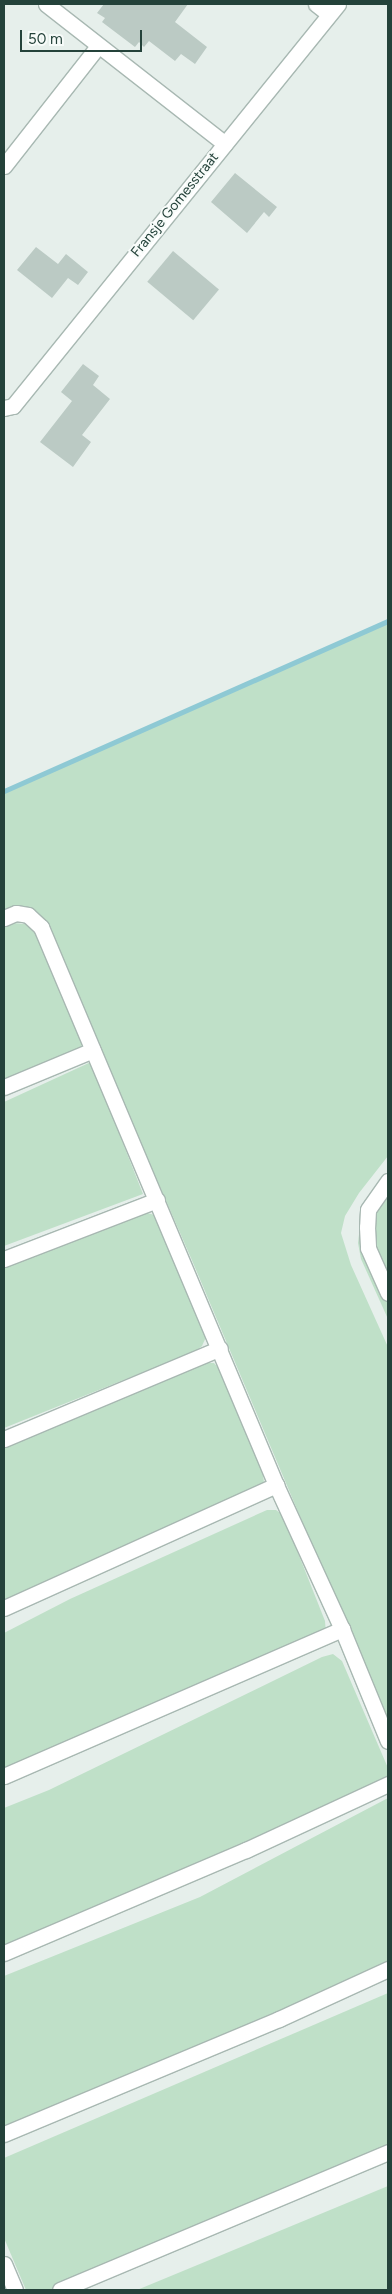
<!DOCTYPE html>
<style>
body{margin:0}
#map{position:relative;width:392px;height:2294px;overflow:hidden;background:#e6efeb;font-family:Figtree,sans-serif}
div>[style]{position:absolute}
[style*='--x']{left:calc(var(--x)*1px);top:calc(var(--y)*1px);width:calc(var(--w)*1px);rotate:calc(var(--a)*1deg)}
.green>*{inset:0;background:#bfe0c8}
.stream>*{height:5px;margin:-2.5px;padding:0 2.5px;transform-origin:2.5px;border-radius:2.5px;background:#8ec9d4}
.building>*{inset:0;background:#bbcac4;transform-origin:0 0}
.roads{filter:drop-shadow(1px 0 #a8b8b2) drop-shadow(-1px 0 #a8b8b2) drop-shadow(0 1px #a8b8b2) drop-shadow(0 -1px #a8b8b2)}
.minor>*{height:15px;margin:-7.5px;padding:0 7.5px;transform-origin:7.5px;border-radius:7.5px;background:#fff}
span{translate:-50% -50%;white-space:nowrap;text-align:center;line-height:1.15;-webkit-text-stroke:4px #f7fbf9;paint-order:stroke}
.street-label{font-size:14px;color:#24423a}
.frame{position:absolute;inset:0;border:5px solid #24423a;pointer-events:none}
.scale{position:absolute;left:20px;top:30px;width:122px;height:22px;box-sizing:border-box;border:2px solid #24423a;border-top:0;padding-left:6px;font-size:15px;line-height:18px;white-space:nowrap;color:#24423a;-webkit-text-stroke:4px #f7fbf9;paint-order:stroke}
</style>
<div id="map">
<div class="green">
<div style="clip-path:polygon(388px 621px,388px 1156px,359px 1193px,345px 1216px,341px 1233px,351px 1265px,388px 1347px,388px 1725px,191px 1258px,43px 919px,28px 907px,14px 907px,4px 911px,4px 791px)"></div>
<div style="clip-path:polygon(13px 923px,25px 924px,35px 931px,81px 1037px,82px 1045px,75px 1052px,4px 1081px,4px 927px)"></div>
<div style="clip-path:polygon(91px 1062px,143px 1194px,4px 1246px,4px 1102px)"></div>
<div style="clip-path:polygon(388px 1182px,388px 1319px,361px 1259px,358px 1243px,360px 1226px)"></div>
<div style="clip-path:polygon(147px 1213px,155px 1215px,206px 1337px,202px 1346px,196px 1351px,4px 1428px,4px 1268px,23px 1258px)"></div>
<div style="clip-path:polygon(205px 1363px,214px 1363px,222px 1372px,263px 1474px,264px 1483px,4px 1611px,4px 1446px)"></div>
<div style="clip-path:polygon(267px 1510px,276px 1510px,283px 1515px,325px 1621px,326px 1634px,4px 1786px,4px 1633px,70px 1599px)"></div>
<div style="clip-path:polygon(333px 1654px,342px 1661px,388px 1768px,388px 1778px,4px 1954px,4px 1808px,49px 1790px,322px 1657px)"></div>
<div style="clip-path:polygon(388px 1798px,388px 1974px,4px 2137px,4px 1976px,200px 1897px)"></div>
<div style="clip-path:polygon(388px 1993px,388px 2159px,81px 2290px,26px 2290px,4px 2238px,4px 2158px)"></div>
<div style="clip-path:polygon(388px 2186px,388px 2290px,137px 2290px)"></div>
</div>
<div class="stream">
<div style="--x:4;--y:791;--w:420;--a:-23.9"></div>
</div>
<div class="building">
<div style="clip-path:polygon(104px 4px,188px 4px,175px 22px,207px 47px,195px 64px,181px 54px,175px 61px,149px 41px,144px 47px,139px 42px,135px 47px,102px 22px,105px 18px,97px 13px)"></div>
<div style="clip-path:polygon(235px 173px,277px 207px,269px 217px,264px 212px,247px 233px,211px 202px)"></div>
<div style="clip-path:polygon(36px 247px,58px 264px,66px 254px,88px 272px,78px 285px,68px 278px,52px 298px,17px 270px)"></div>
<div style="left:173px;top:251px;width:60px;height:40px;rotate:40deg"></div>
<div style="clip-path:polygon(83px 364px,99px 376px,93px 385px,110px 399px,82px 435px,91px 442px,73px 467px,40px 442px,72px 401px,61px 392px)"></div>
</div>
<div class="roads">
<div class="minor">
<div style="--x:46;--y:4;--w:227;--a:38"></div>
<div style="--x:316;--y:4;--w:16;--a:38"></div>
<div style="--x:4;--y:166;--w:152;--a:-51.9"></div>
<div style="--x:4;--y:408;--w:9;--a:-13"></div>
<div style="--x:13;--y:406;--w:517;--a:-51.05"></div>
<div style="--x:4;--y:918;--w:13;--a:-23"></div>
<div style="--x:16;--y:913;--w:12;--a:9"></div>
<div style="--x:28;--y:915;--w:18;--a:43"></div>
<div style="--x:41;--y:927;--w:605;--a:67.16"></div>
<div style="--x:276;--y:1485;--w:158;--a:65.4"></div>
<div style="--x:342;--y:1629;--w:121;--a:67.7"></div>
<div style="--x:4;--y:1087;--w:96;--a:-22.6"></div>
<div style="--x:388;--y:1181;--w:35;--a:125"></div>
<div style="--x:368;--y:1210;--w:17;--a:93"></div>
<div style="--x:367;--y:1227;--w:21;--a:87"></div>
<div style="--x:368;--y:1248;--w:49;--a:66"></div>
<div style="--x:4;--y:1259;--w:164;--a:-21.1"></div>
<div style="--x:4;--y:1439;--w:234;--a:-22.8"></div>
<div style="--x:4;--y:1608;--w:299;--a:-24.3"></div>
<div style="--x:4;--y:1776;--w:369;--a:-23.5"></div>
<div style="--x:4;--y:1953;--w:263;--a:-23.1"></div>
<div style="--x:246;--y:1850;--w:157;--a:-24.9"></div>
<div style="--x:4;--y:2134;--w:298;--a:-22.7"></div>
<div style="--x:279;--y:2019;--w:120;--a:-24.6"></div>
<div style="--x:4;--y:2264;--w:28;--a:67"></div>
<div style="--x:60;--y:2290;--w:356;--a:-22.8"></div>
</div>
</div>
<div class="street-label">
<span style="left:175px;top:205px;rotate:-51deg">Fransje Gomesstraat</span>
</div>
<div class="frame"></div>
<div class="scale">50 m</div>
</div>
